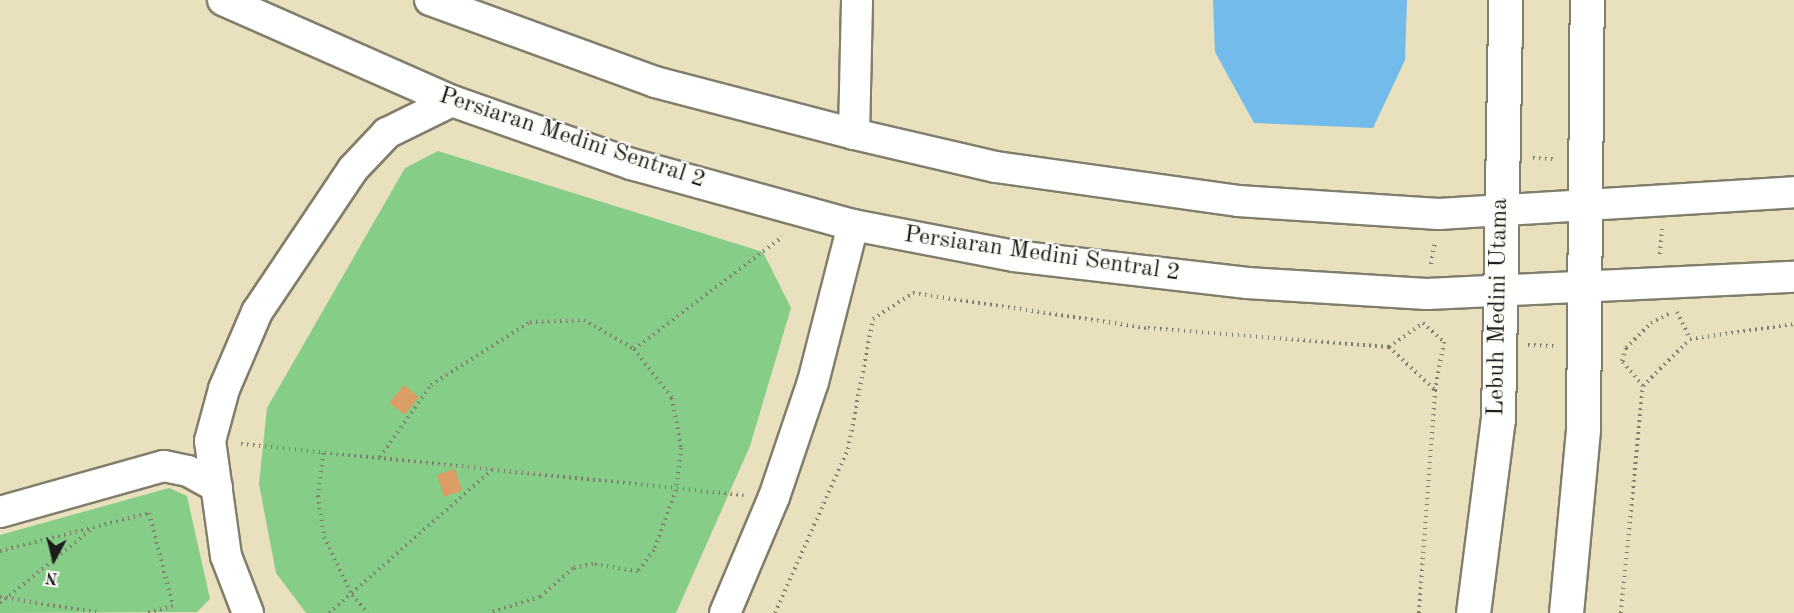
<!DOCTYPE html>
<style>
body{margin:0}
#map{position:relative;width:1794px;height:613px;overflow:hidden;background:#e9e0bd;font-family:"Old Standard TT",serif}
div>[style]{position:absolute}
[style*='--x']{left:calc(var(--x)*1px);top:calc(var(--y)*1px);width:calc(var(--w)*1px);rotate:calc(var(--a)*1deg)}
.green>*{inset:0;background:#86cd87}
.water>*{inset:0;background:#72bbeb}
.building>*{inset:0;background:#db9d65;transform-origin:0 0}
.path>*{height:4px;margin-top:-2px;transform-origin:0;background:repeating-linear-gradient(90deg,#827e6c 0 1.5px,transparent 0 6px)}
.roads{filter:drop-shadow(2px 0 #827e6c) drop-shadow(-2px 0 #827e6c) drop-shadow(0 2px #827e6c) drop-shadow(0 -2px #827e6c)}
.street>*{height:30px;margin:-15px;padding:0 15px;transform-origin:15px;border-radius:15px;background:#fff}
.secondary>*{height:33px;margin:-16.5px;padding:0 16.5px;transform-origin:16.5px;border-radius:16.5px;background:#fff}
span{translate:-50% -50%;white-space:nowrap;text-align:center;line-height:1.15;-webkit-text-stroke:4.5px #fdfcf7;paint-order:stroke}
.street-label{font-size:24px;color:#1c1c1c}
.north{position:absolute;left:24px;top:529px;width:60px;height:60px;-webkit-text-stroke:4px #fdfcf7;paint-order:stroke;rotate:187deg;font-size:16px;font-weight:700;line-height:24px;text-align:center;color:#1c1c1c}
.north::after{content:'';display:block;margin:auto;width:21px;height:27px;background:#1c1c1c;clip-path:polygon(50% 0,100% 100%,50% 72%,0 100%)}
</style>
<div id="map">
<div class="green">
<div style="clip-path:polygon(438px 151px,763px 252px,791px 308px,750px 446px,676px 613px,306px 613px,276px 573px,259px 484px,267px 408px,405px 168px)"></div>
<div style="clip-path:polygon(169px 488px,187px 496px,210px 599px,197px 612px,0 613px,0 535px)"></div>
</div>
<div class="water">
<div style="clip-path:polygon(1213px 0,1407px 0,1405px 60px,1373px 128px,1254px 123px,1215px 52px)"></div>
</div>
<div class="building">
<div style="left:404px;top:385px;width:19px;height:23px;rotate:39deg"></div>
<div style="left:455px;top:469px;width:23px;height:19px;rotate:72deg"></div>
</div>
<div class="path">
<div style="--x:1533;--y:158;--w:22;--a:3"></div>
<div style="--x:1660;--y:254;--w:25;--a:-85"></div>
<div style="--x:1431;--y:264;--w:22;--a:-80"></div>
<div style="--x:1677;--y:312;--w:30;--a:64"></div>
<div style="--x:1528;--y:345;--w:26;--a:2"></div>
<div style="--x:1389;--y:347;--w:42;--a:-35.2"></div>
<div style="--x:1423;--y:323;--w:28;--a:42"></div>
<div style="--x:1444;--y:342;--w:49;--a:100.6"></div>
<div style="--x:634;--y:349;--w:186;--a:-37.1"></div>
<div style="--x:1643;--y:386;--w:33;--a:-130"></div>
<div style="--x:1622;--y:361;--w:14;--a:-73"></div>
<div style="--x:1626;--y:348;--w:35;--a:-45"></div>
<div style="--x:1651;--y:323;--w:22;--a:-27"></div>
<div style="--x:241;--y:444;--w:505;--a:5.8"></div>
<div style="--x:323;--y:453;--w:43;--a:96.6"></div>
<div style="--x:318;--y:496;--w:41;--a:81.7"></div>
<div style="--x:324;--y:537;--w:64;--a:64.2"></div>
<div style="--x:352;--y:595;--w:24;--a:48"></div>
<div style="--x:380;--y:457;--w:88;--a:-54.7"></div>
<div style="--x:431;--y:385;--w:117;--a:-32.5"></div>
<div style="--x:530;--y:322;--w:54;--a:-2.1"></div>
<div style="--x:584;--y:320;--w:58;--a:30.1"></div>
<div style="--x:634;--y:349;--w:62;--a:52.2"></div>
<div style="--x:672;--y:398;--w:51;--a:79.8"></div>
<div style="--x:681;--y:448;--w:42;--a:96.8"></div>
<div style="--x:676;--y:490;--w:64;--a:110.1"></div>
<div style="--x:654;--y:550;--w:26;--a:127"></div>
<div style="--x:638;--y:571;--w:46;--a:-171.2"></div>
<div style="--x:593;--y:564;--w:20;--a:169"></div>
<div style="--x:573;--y:568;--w:44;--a:138.7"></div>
<div style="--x:540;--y:597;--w:54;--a:162.9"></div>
<div style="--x:0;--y:551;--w:154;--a:-14.3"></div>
<div style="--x:149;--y:513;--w:96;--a:75.5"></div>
<div style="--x:173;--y:606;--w:28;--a:165"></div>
<div style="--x:0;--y:597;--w:102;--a:9"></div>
<div style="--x:0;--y:603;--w:118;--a:-38.8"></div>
<div style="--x:329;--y:613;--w:217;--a:-41.3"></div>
<div style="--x:775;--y:613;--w:180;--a:-66"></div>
<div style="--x:848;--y:449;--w:132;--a:-79.1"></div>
<div style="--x:873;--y:319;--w:48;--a:-33"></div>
<div style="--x:913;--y:293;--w:238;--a:8.5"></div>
<div style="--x:1148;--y:328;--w:242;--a:4.5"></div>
<div style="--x:1389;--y:347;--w:63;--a:43.1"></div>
<div style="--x:1435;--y:390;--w:224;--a:94.1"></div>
<div style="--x:1621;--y:613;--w:228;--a:-84.5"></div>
<div style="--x:1643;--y:386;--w:66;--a:-45"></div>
<div style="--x:1690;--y:339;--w:105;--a:-8.2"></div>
</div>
<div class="roads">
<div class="street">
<div style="--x:223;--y:0;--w:250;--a:23.8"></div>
<div style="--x:452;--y:101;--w:190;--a:19.4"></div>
<div style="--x:631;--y:164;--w:230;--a:15.4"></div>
<div style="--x:853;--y:225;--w:164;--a:10.9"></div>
<div style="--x:1014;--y:256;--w:235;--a:6.6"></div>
<div style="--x:1247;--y:283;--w:180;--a:3.5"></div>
<div style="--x:1427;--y:294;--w:367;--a:-2.7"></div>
<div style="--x:430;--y:0;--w:239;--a:20"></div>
<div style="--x:655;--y:82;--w:206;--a:14.6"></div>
<div style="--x:854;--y:134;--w:146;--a:13.1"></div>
<div style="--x:996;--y:167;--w:244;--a:8"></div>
<div style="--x:1238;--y:201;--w:201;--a:3.7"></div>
<div style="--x:1439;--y:214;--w:356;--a:-3.5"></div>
<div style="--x:854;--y:134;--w:134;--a:-88.7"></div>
<div style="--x:0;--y:512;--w:170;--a:-15.7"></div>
<div style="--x:164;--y:466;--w:25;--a:12"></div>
<div style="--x:188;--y:471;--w:33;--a:29"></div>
<div style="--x:248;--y:613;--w:61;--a:-111.1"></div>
<div style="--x:226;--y:556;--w:116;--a:-97.9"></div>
<div style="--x:210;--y:441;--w:54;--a:-74.9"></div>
<div style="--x:224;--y:389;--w:84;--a:-66.8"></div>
<div style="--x:257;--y:312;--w:172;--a:-56.1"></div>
<div style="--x:353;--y:169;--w:50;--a:-46.6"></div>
<div style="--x:387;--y:133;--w:72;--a:-26.2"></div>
<div style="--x:725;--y:613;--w:126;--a:-67.1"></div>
<div style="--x:774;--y:497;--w:121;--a:-71.3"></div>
<div style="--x:813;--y:382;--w:162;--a:-75.7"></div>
</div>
<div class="secondary">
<div style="--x:1473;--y:613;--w:196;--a:-82.7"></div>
<div style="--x:1498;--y:419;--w:419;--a:-89"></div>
<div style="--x:1566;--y:613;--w:185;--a:-84.7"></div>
<div style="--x:1583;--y:429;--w:429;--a:-89.5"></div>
</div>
</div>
<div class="street-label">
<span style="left:572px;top:139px;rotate:18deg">Persiaran Medini Sentral 2</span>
<span style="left:1042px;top:255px;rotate:8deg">Persiaran Medini Sentral 2</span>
<span style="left:1499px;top:307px;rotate:-89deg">Lebuh Medini Utama</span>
</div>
<div class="north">N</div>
</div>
